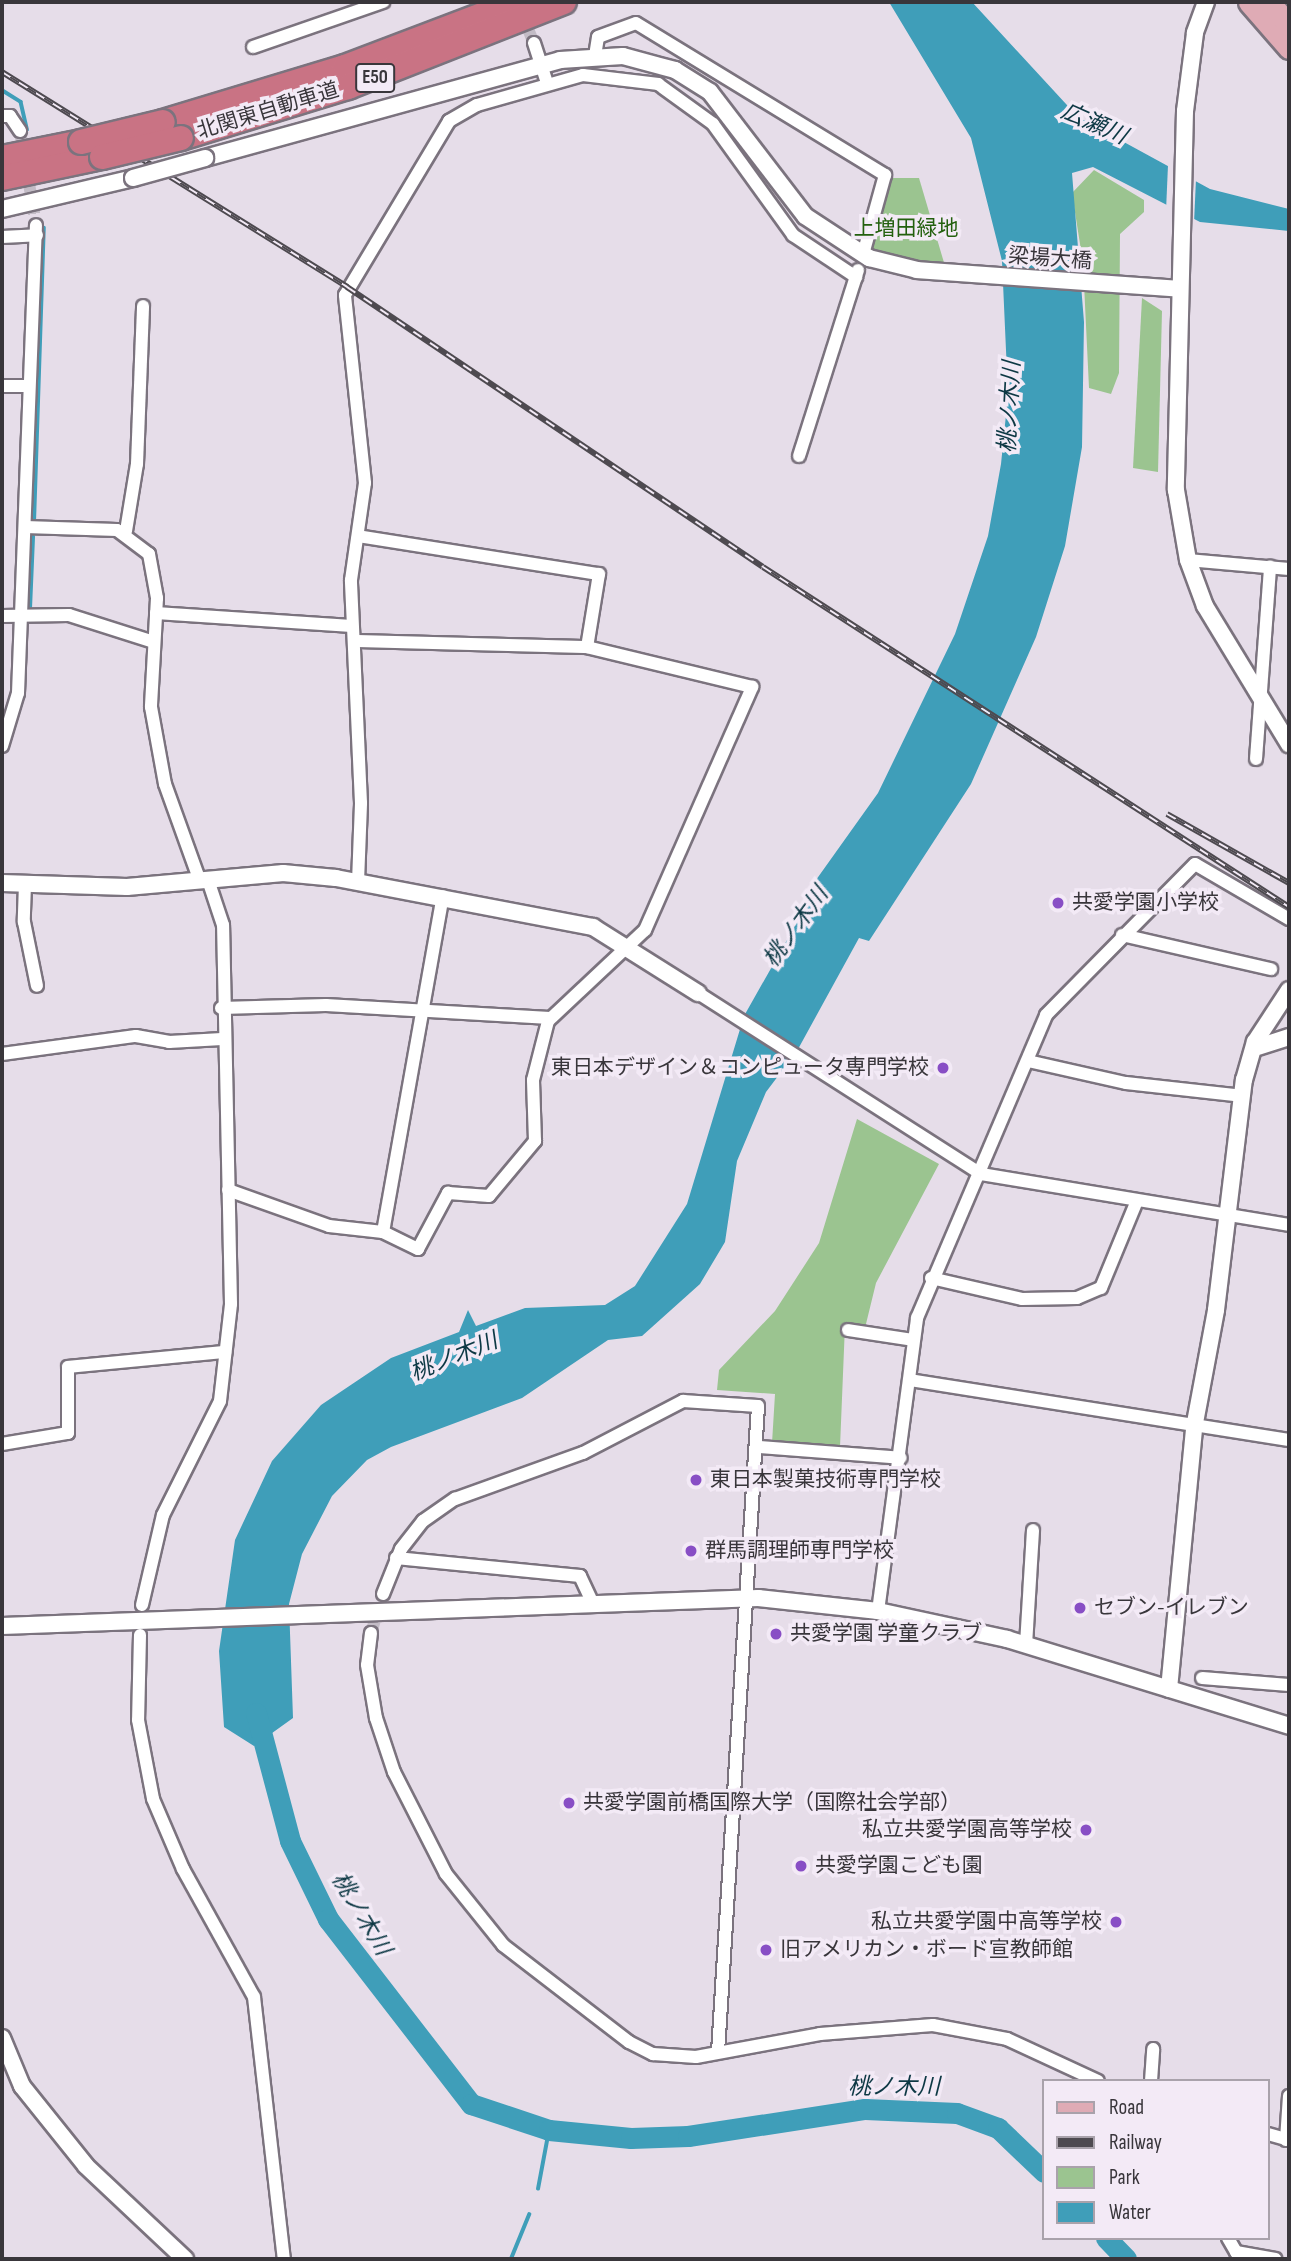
<!DOCTYPE html>
<meta charset="utf-8">
<style>
body{margin:0}
#map{position:relative;width:1291px;height:2261px;overflow:hidden;background:#e6dde9;font-family:"Sofia Sans Condensed","Noto Sans JP",sans-serif}
div>[style]{position:absolute}
[style*='--x']{left:calc(var(--x)*1px);top:calc(var(--y)*1px);width:calc(var(--w)*1px);rotate:calc(var(--a)*1deg)}
.green>*{inset:0;background:#9bc490}
.water>*{inset:0;background:#3f9eb9}
.pier>*{inset:0;background:#e6dde9}
.stream>*{height:3.5px;margin:-1.75px;padding:0 1.75px;transform-origin:1.75px;border-radius:1.75px;background:#3f9eb9}
.river>*{height:21px;margin:-10.5px;padding:0 10.5px;transform-origin:10.5px;border-radius:10.5px;background:#3f9eb9}
.minor-tunnel>*{height:12px;margin-top:-6px;transform-origin:0;background:repeating-linear-gradient(90deg,#c3bcc6 0 12px,transparent 0 18px)}
.roads{filter:drop-shadow(2px 0 #7b737e) drop-shadow(-2px 0 #7b737e) drop-shadow(0 2px #7b737e) drop-shadow(0 -2px #7b737e)}
.minor>*{height:12px;margin:-6px;padding:0 6px;transform-origin:6px;border-radius:6px;background:#fff}
.tertiary>*{height:16px;margin:-8px;padding:0 8px;transform-origin:8px;border-radius:8px;background:#fff}
.primary>*{height:21px;margin:-10.5px;padding:0 10.5px;transform-origin:10.5px;border-radius:10.5px;background:#dfabb5}
.motorway>*{height:24px;margin:-12px;padding:0 12px;transform-origin:12px;border-radius:12px;background:#c97384}
.rail>*{height:6px;margin-top:-3px;transform-origin:0;background:repeating-linear-gradient(90deg,#f3eaf6 0 10px,#4e4a50 0 20px);box-sizing:border-box;border-block:2px solid #4e4a50}
.bridges{filter:drop-shadow(2px 0 #7b737e) drop-shadow(-2px 0 #7b737e) drop-shadow(0 2px #7b737e) drop-shadow(0 -2px #7b737e)}
.tertiary-bridge>*{height:16px;margin:-8px;padding:0 8px;transform-origin:8px;border-radius:8px;background:#fff}
.motorway-bridge>*{height:24px;margin:-12px;padding:0 12px;transform-origin:12px;border-radius:12px;background:#c97384}
.dots>*{width:19px;height:19px;translate:-50% -50%;box-sizing:border-box;border:4px solid #f3eaf6;border-radius:50%}
span{translate:-50% -50%;white-space:nowrap;text-align:center;line-height:1.15;-webkit-text-stroke:7px #f3eaf6;paint-order:stroke}
.shield-label span{padding:2px 5px;background:#f3eaf6;border:2px solid;border-radius:5px;-webkit-text-stroke-width:0}
.shield-label{font-size:19px;color:#39363b;font-weight:700}
.street-label{font-size:21px;color:#39363b}
.park-label{font-size:21px;color:#24600f}
.poi-label{font-size:21px;color:#39363b}
.left{translate:0 -50%;text-align:left}
.right{translate:-100% -50%;text-align:right}
.water-label{font-size:23px;color:#0d3844;font-style:italic}
.frame{position:absolute;inset:0;border:4px solid #39363b;pointer-events:none}
.legend{position:absolute;left:1042px;top:2079px;width:228px;height:161px;box-sizing:border-box;background:#f3eaf6;border:2px solid #a9a2ab;margin:0;padding:9px 12px;list-style:none;font-size:21px;color:#39363b}
.legend li{display:flex;align-items:center;gap:14px;height:35px}
.legend b{width:35px;border:2px solid #a9a2ab}
</style>
<div id="map">
<div class="green">
<div style="clip-path:polygon(1094px 170px,1144px 200px,1144px 212px,1120px 234px,1119px 373px,1111px 394px,1089px 388px,1083px 263px,1072px 193px)"></div>
<div style="clip-path:polygon(891px 178px,919px 178px,945px 266px,869px 250px)"></div>
<div style="clip-path:polygon(1142px 298px,1162px 311px,1158px 472px,1133px 468px)"></div>
<div style="clip-path:polygon(857px 1119px,939px 1164px,876px 1283px,865px 1328px,845px 1325px,840px 1447px,772px 1443px,775px 1394px,717px 1390px,719px 1370px,775px 1311px,819px 1243px)"></div>
</div>
<div class="water">
<div style="clip-path:polygon(889px 2px,972px 2px,1078px 117px,1210px 189px,1289px 209px,1289px 231px,1200px 222px,1093px 167px,1072px 173px,1084px 322px,1082px 447px,1065px 546px,1036px 637px,971px 784px,869px 941px,859px 938px,797px 1051px,766px 1092px,737px 1161px,725px 1242px,700px 1284px,642px 1336px,608px 1340px,522px 1398px,391px 1447px,367px 1460px,332px 1496px,302px 1554px,289px 1604px,293px 1718px,254px 1746px,224px 1727px,219px 1651px,235px 1540px,272px 1461px,321px 1405px,391px 1358px,459px 1332px,468px 1310px,476px 1326px,525px 1308px,605px 1305px,635px 1286px,687px 1204px,744px 1016px,809px 901px,806px 894px,878px 793px,955px 634px,988px 536px,1001px 464px,1008px 395px,1002px 261px,971px 138px)"></div>
</div>
<div class="pier">
<div style="clip-path:polygon(1168px 165px,1196px 179px,1194px 223px,1166px 211px)"></div>
</div>
<div class="stream">
<div style="--x:2;--y:90;--w:22;--a:32"></div>
<div style="--x:21;--y:102;--w:28;--a:77"></div>
<div style="--x:34;--y:522;--w:294;--a:-88.1"></div>
<div style="--x:30;--y:609;--w:72;--a:-87.6"></div>
<div style="--x:538;--y:2189;--w:60;--a:-79.4"></div>
<div style="--x:511;--y:2259;--w:48;--a:-67.8"></div>
</div>
<div class="river">
<div style="--x:256;--y:1713;--w:132;--a:75.1"></div>
<div style="--x:290;--y:1841;--w:87;--a:64"></div>
<div style="--x:328;--y:1919;--w:234;--a:52.3"></div>
<div style="--x:471;--y:2104;--w:82;--a:18.4"></div>
<div style="--x:549;--y:2130;--w:82;--a:5.6"></div>
<div style="--x:631;--y:2138;--w:57;--a:-2"></div>
<div style="--x:688;--y:2136;--w:179;--a:-8.7"></div>
<div style="--x:865;--y:2109;--w:92;--a:2.5"></div>
<div style="--x:957;--y:2113;--w:44;--a:20.1"></div>
<div style="--x:998;--y:2128;--w:64;--a:43.7"></div>
<div style="--x:1106;--y:2238;--w:29;--a:46"></div>
</div>
<div class="minor-tunnel">
<div style="--x:522;--y:14;--w:31;--a:68"></div>
<div style="--x:20;--y:131;--w:95;--a:80.3"></div>
<div style="--x:371;--y:1633;--w:41;--a:-72.9"></div>
</div>
<div class="roads">
<div class="minor">
<div style="--x:534;--y:43;--w:42;--a:72"></div>
<div style="--x:253;--y:47;--w:138;--a:-19.1"></div>
<div style="--x:595;--y:56;--w:19;--a:-81"></div>
<div style="--x:598;--y:37;--w:40;--a:-20.2"></div>
<div style="--x:636;--y:23;--w:292;--a:31.4"></div>
<div style="--x:885;--y:175;--w:75;--a:105.5"></div>
<div style="--x:2;--y:116;--w:8;--a:0"></div>
<div style="--x:10;--y:116;--w:18;--a:56"></div>
<div style="--x:2;--y:237;--w:35;--a:-3"></div>
<div style="--x:2;--y:386;--w:26;--a:0"></div>
<div style="--x:799;--y:456;--w:195;--a:-72.4"></div>
<div style="--x:25;--y:527;--w:92;--a:1.9"></div>
<div style="--x:117;--y:530;--w:40;--a:37"></div>
<div style="--x:149;--y:554;--w:45;--a:79.7"></div>
<div style="--x:157;--y:598;--w:109;--a:93.2"></div>
<div style="--x:151;--y:707;--w:78;--a:79.7"></div>
<div style="--x:165;--y:784;--w:103;--a:70.2"></div>
<div style="--x:126;--y:531;--w:68;--a:-80.7"></div>
<div style="--x:137;--y:464;--w:158;--a:-87.8"></div>
<div style="--x:358;--y:536;--w:244;--a:9"></div>
<div style="--x:599;--y:574;--w:74;--a:99.3"></div>
<div style="--x:1188;--y:560;--w:101;--a:5.1"></div>
<div style="--x:156;--y:613;--w:196;--a:3.8"></div>
<div style="--x:2;--y:616;--w:67;--a:-0.9"></div>
<div style="--x:69;--y:615;--w:89;--a:17.6"></div>
<div style="--x:2;--y:746;--w:55;--a:-73.2"></div>
<div style="--x:18;--y:693;--w:468;--a:-87.8"></div>
<div style="--x:1256;--y:759;--w:193;--a:-85.8"></div>
<div style="--x:358;--y:882;--w:79;--a:-87.8"></div>
<div style="--x:361;--y:803;--w:223;--a:-92.6"></div>
<div style="--x:351;--y:580;--w:98;--a:-81.8"></div>
<div style="--x:365;--y:483;--w:189;--a:-96.1"></div>
<div style="--x:345;--y:295;--w:203;--a:-59.1"></div>
<div style="--x:449;--y:121;--w:32;--a:-30"></div>
<div style="--x:477;--y:105;--w:110;--a:-15.8"></div>
<div style="--x:583;--y:75;--w:76;--a:6.8"></div>
<div style="--x:658;--y:84;--w:68;--a:36"></div>
<div style="--x:713;--y:124;--w:137;--a:54.2"></div>
<div style="--x:793;--y:235;--w:76;--a:33.7"></div>
<div style="--x:25;--y:884;--w:38;--a:92"></div>
<div style="--x:24;--y:922;--w:65;--a:78.5"></div>
<div style="--x:1122;--y:935;--w:153;--a:12.9"></div>
<div style="--x:698;--y:993;--w:336;--a:32.6"></div>
<div style="--x:981;--y:1174;--w:312;--a:9.4"></div>
<div style="--x:221;--y:1008;--w:105;--a:-1.6"></div>
<div style="--x:326;--y:1005;--w:224;--a:3.3"></div>
<div style="--x:2;--y:1054;--w:135;--a:-7.7"></div>
<div style="--x:136;--y:1036;--w:34;--a:10"></div>
<div style="--x:169;--y:1042;--w:53;--a:-3.2"></div>
<div style="--x:1028;--y:1061;--w:100;--a:12.7"></div>
<div style="--x:1126;--y:1083;--w:118;--a:6.3"></div>
<div style="--x:228;--y:1190;--w:107;--a:19.6"></div>
<div style="--x:329;--y:1226;--w:54;--a:6.3"></div>
<div style="--x:383;--y:1232;--w:39;--a:26"></div>
<div style="--x:418;--y:1249;--w:64;--a:-61.8"></div>
<div style="--x:448;--y:1193;--w:41;--a:4.2"></div>
<div style="--x:489;--y:1196;--w:72;--a:-50.1"></div>
<div style="--x:535;--y:1141;--w:61;--a:-91.9"></div>
<div style="--x:533;--y:1080;--w:61;--a:-75.7"></div>
<div style="--x:548;--y:1021;--w:133;--a:-43.2"></div>
<div style="--x:645;--y:930;--w:266;--a:-66.2"></div>
<div style="--x:752;--y:687;--w:170;--a:-166.4"></div>
<div style="--x:587;--y:647;--w:233;--a:-178.5"></div>
<div style="--x:383;--y:1232;--w:341;--a:-79.9"></div>
<div style="--x:931;--y:1278;--w:93;--a:13"></div>
<div style="--x:1022;--y:1299;--w:55;--a:-1"></div>
<div style="--x:1077;--y:1298;--w:26;--a:-23"></div>
<div style="--x:1101;--y:1288;--w:92;--a:-67.6"></div>
<div style="--x:848;--y:1330;--w:66;--a:8.7"></div>
<div style="--x:910;--y:1380;--w:384;--a:9"></div>
<div style="--x:2;--y:1444;--w:67;--a:-9.5"></div>
<div style="--x:68;--y:1433;--w:66;--a:-90"></div>
<div style="--x:68;--y:1367;--w:158;--a:-5.5"></div>
<div style="--x:759;--y:1447;--w:142;--a:4.4"></div>
<div style="--x:396;--y:1558;--w:185;--a:5.6"></div>
<div style="--x:580;--y:1576;--w:26;--a:65"></div>
<div style="--x:383;--y:1594;--w:48;--a:-68.2"></div>
<div style="--x:401;--y:1549;--w:36;--a:-52"></div>
<div style="--x:423;--y:1521;--w:39;--a:-35"></div>
<div style="--x:455;--y:1499;--w:136;--a:-19.8"></div>
<div style="--x:583;--y:1453;--w:113;--a:-27.5"></div>
<div style="--x:683;--y:1401;--w:75;--a:3.8"></div>
<div style="--x:758;--y:1406;--w:647;--a:93.54"></div>
<div style="--x:142;--y:1605;--w:92;--a:-76.9"></div>
<div style="--x:163;--y:1515;--w:127;--a:-63.4"></div>
<div style="--x:220;--y:1401;--w:98;--a:-83.5"></div>
<div style="--x:231;--y:1304;--w:379;--a:-91.2"></div>
<div style="--x:223;--y:925;--w:47;--a:-108.4"></div>
<div style="--x:878;--y:1611;--w:296;--a:-82.4"></div>
<div style="--x:917;--y:1318;--w:329;--a:-66.9"></div>
<div style="--x:1046;--y:1015;--w:212;--a:-45.4"></div>
<div style="--x:1195;--y:864;--w:109;--a:30.3"></div>
<div style="--x:371;--y:1633;--w:32;--a:97"></div>
<div style="--x:367;--y:1665;--w:54;--a:80.4"></div>
<div style="--x:376;--y:1718;--w:57;--a:71.6"></div>
<div style="--x:394;--y:1772;--w:114;--a:63"></div>
<div style="--x:446;--y:1874;--w:91;--a:51.2"></div>
<div style="--x:503;--y:1945;--w:159;--a:37.6"></div>
<div style="--x:629;--y:2042;--w:27;--a:27"></div>
<div style="--x:653;--y:2054;--w:43;--a:4"></div>
<div style="--x:696;--y:2057;--w:126;--a:-10.5"></div>
<div style="--x:820;--y:2034;--w:113;--a:-4.6"></div>
<div style="--x:933;--y:2025;--w:75;--a:10.7"></div>
<div style="--x:1007;--y:2039;--w:100;--a:24.8"></div>
<div style="--x:140;--y:1635;--w:85;--a:91.3"></div>
<div style="--x:138;--y:1720;--w:80;--a:79.2"></div>
<div style="--x:153;--y:1799;--w:76;--a:66.8"></div>
<div style="--x:183;--y:1869;--w:146;--a:61"></div>
<div style="--x:254;--y:1997;--w:264;--a:83.5"></div>
<div style="--x:1026;--y:1645;--w:115;--a:-86.5"></div>
<div style="--x:1202;--y:1678;--w:87;--a:4.6"></div>
<div style="--x:1151;--y:2081;--w:32;--a:-86"></div>
<div style="--x:1268;--y:2134;--w:22;--a:16"></div>
<div style="--x:1286;--y:2140;--w:44;--a:-86.1"></div>
<div style="--x:1228;--y:2238;--w:24;--a:60"></div>
<div style="--x:1236;--y:2252;--w:40;--a:10"></div>
</div>
<div class="tertiary">
<div style="--x:1206;--y:2;--w:33;--a:110"></div>
<div style="--x:1195;--y:33;--w:79;--a:97.3"></div>
<div style="--x:1185;--y:111;--w:379;--a:91.4"></div>
<div style="--x:1176;--y:490;--w:71;--a:80.3"></div>
<div style="--x:1188;--y:560;--w:49;--a:69.7"></div>
<div style="--x:1205;--y:606;--w:162;--a:58.7"></div>
<div style="--x:205;--y:158;--w:368;--a:-15.4"></div>
<div style="--x:560;--y:60;--w:63;--a:-3.6"></div>
<div style="--x:623;--y:56;--w:54;--a:15.1"></div>
<div style="--x:675;--y:70;--w:41;--a:32.2"></div>
<div style="--x:710;--y:92;--w:156;--a:52.5"></div>
<div style="--x:805;--y:216;--w:77;--a:33.3"></div>
<div style="--x:869;--y:258;--w:49;--a:14"></div>
<div style="--x:917;--y:270;--w:263;--a:4.1"></div>
<div style="--x:2;--y:209;--w:135;--a:-13.3"></div>
<div style="--x:2;--y:883;--w:125;--a:1.8"></div>
<div style="--x:127;--y:887;--w:157;--a:-5.1"></div>
<div style="--x:283;--y:873;--w:53;--a:5.4"></div>
<div style="--x:336;--y:878;--w:262;--a:10.8"></div>
<div style="--x:593;--y:927;--w:124;--a:32.2"></div>
<div style="--x:1258;--y:1047;--w:33;--a:-18"></div>
<div style="--x:2;--y:1626;--w:757;--a:-2.12"></div>
<div style="--x:758;--y:1598;--w:121;--a:6.2"></div>
<div style="--x:878;--y:1611;--w:132;--a:12.2"></div>
<div style="--x:1007;--y:1639;--w:295;--a:17.1"></div>
<div style="--x:1169;--y:1689;--w:262;--a:-84.5"></div>
<div style="--x:1194;--y:1428;--w:120;--a:-79.4"></div>
<div style="--x:1216;--y:1310;--w:232;--a:-83.1"></div>
<div style="--x:1244;--y:1080;--w:40;--a:-74"></div>
<div style="--x:1255;--y:1042;--w:62;--a:-56.8"></div>
<div style="--x:2;--y:2038;--w:52;--a:67.4"></div>
<div style="--x:22;--y:2086;--w:102;--a:51.3"></div>
<div style="--x:86;--y:2166;--w:136;--a:43.2"></div>
</div>
<div class="primary">
<div style="--x:1249;--y:2;--w:61;--a:49"></div>
<div style="--x:1269;--y:2;--w:30;--a:49"></div>
</div>
<div class="motorway">
<div style="--x:163;--y:122;--w:190;--a:-16.8"></div>
<div style="--x:345;--y:67;--w:183;--a:-20.8"></div>
<div style="--x:181;--y:138;--w:175;--a:-17"></div>
<div style="--x:348;--y:87;--w:232;--a:-21.5"></div>
<div style="--x:2;--y:158;--w:81;--a:-11.4"></div>
<div style="--x:2;--y:178;--w:102;--a:-11.9"></div>
</div>
</div>
<div class="rail">
<div style="--x:2;--y:72;--w:407;--a:31.9"></div>
<div style="--x:347;--y:287;--w:501;--a:33.94"></div>
<div style="--x:763;--y:567;--w:626;--a:32.88"></div>
<div style="--x:1167;--y:814;--w:140;--a:29.5"></div>
</div>
<div class="bridges">
<div class="tertiary-bridge">
<div style="--x:133;--y:178;--w:75;--a:-15.5"></div>
</div>
<div class="motorway-bridge">
<div style="--x:81;--y:142;--w:84;--a:-13.7"></div>
<div style="--x:102;--y:157;--w:81;--a:-13.5"></div>
</div>
</div>
<div class="dots">
<div style="left:1058px;top:903px;background:#884ec5"></div>
<div style="left:943px;top:1068px;background:#884ec5"></div>
<div style="left:696px;top:1480px;background:#884ec5"></div>
<div style="left:691px;top:1551px;background:#884ec5"></div>
<div style="left:1080px;top:1608px;background:#884ec5"></div>
<div style="left:776px;top:1634px;background:#884ec5"></div>
<div style="left:569px;top:1803px;background:#884ec5"></div>
<div style="left:1086px;top:1830px;background:#884ec5"></div>
<div style="left:801px;top:1866px;background:#884ec5"></div>
<div style="left:1116px;top:1922px;background:#884ec5"></div>
<div style="left:766px;top:1950px;background:#884ec5"></div>
</div>
<div class="shield-label">
<span style="left:375px;top:78px">E50</span>
</div>
<div class="street-label">
<span style="left:268px;top:111px;rotate:-17deg">北関東自動車道</span>
<span style="left:1050px;top:259px;rotate:4deg">梁場大橋</span>
</div>
<div class="park-label">
<span style="left:906px;top:229px">上増田緑地</span>
</div>
<div class="poi-label">
<span class="left" style="left:1072px;top:903px">共愛学園小学校</span>
<span class="right" style="left:929px;top:1068px">東日本デザイン＆コンピュータ専門学校</span>
<span class="left" style="left:710px;top:1480px">東日本製菓技術専門学校</span>
<span class="left" style="left:705px;top:1551px">群馬調理師専門学校</span>
<span class="left" style="left:1094px;top:1608px">セブン-イレブン</span>
<span class="left" style="left:790px;top:1634px">共愛学園 学童クラブ</span>
<span class="left" style="left:583px;top:1803px">共愛学園前橋国際大学（国際社会学部）</span>
<span class="right" style="left:1072px;top:1830px">私立共愛学園高等学校</span>
<span class="left" style="left:815px;top:1866px">共愛学園こども園</span>
<span class="right" style="left:1102px;top:1922px">私立共愛学園中高等学校</span>
<span class="left" style="left:780px;top:1950px">旧アメリカン・ボード宣教師館</span>
</div>
<div class="water-label">
<span style="left:1094px;top:124px;rotate:24deg">広瀬川</span>
<span style="left:1010px;top:407px;rotate:-87deg">桃ノ木川</span>
<span style="left:796px;top:927px;rotate:-54deg">桃ノ木川</span>
<span style="left:454px;top:1357px;rotate:-22deg">桃ノ木川</span>
<span style="left:361px;top:1914px;rotate:59deg">桃ノ木川</span>
<span style="left:894px;top:2087px">桃ノ木川</span>
</div>
<div class="frame"></div>
<ul class="legend">
<li><b style="height:9px;background:#dfabb5"></b>Road</li>
<li><b style="height:9px;background:#4e4a50"></b>Railway</li>
<li><b style="height:19px;background:#9bc490"></b>Park</li>
<li><b style="height:19px;background:#3f9eb9"></b>Water</li>
</ul>
</div>
